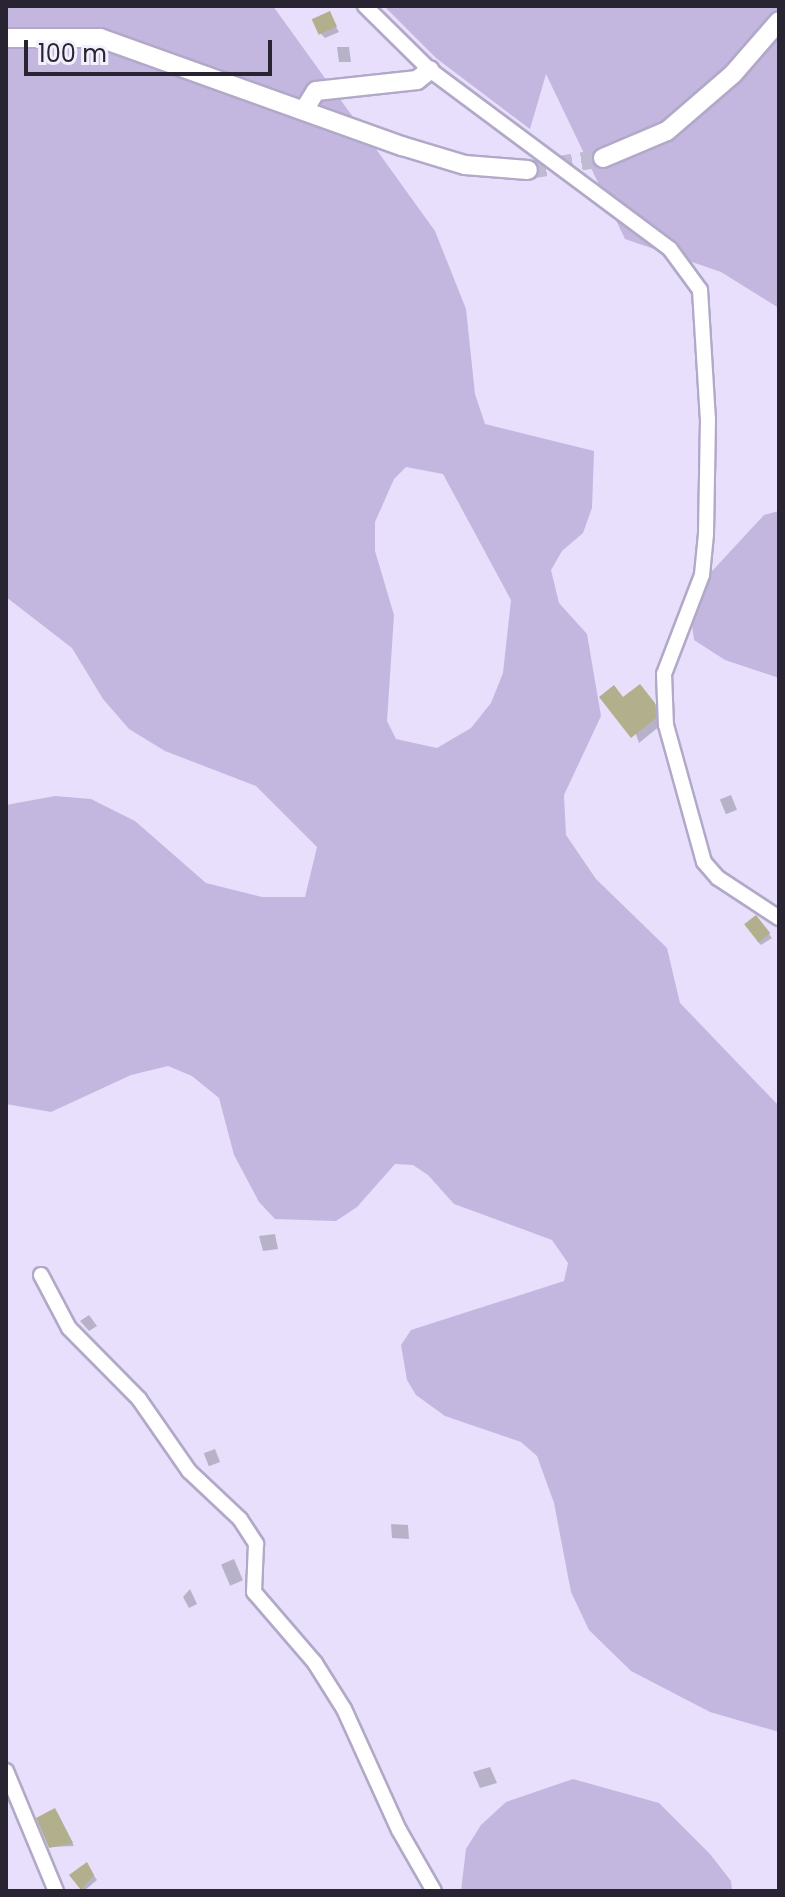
<!DOCTYPE html>
<style>
body{margin:0}
#map{position:relative;width:785px;height:1897px;overflow:hidden;background:#e7dffb;font-family:Poppins,sans-serif}
div>[style]{position:absolute}
[style*='--x']{left:calc(var(--x)*1px);top:calc(var(--y)*1px);width:calc(var(--w)*1px);rotate:calc(var(--a)*1deg)}
.green>*{inset:0;background:#c3b7e0}
.shadow>*{inset:0;background:#0003;transform-origin:0 0}
.building>*{inset:0;background:#b2af8d;transform-origin:0 0}
.tertiary-tunnel>*{height:18px;margin-top:-9px;transform-origin:0;background:repeating-linear-gradient(90deg,#c1bad3 0 18px,transparent 0 27px)}
.roads{filter:drop-shadow(2px 0 #b2a9c9) drop-shadow(-2px 0 #b2a9c9) drop-shadow(0 2px #b2a9c9) drop-shadow(0 -2px #b2a9c9)}
.minor>*{height:14px;margin:-7px;padding:0 7px;transform-origin:7px;border-radius:7px;background:#fff}
.tertiary>*{height:18px;margin:-9px;padding:0 9px;transform-origin:9px;border-radius:9px;background:#fff}
span{translate:-50% -50%;white-space:nowrap;text-align:center;line-height:1.15;-webkit-text-stroke:8px #f3effd;paint-order:stroke}
.frame{position:absolute;inset:0;border:8px solid #282431;pointer-events:none}
.scale{position:absolute;left:24px;top:40px;width:248px;height:36px;box-sizing:border-box;border:4px solid #282431;border-top:0;padding-left:10px;font-size:24px;line-height:28px;white-space:nowrap;color:#282431;-webkit-text-stroke:6px #f3effd;paint-order:stroke}
</style>
<div id="map">
<div class="green">
<div style="clip-path:polygon(evenodd,6px 6px,273px 6px,435px 231px,466px 309px,475px 394px,485px 424px,594px 451px,592px 508px,583px 533px,562px 551px,551px 570px,559px 603px,587px 634px,601px 716px,564px 795px,566px 835px,596px 879px,667px 948px,680px 1003px,779px 1106px,779px 1732px,710px 1712px,631px 1671px,589px 1630px,571px 1592px,554px 1503px,537px 1456px,521px 1442px,445px 1416px,416px 1395px,407px 1380px,401px 1345px,411px 1330px,564px 1281px,568px 1263px,552px 1240px,454px 1204px,428px 1175px,413px 1165px,395px 1164px,357px 1207px,336px 1221px,275px 1219px,259px 1202px,234px 1155px,219px 1098px,192px 1076px,168px 1066px,131px 1075px,51px 1112px,6px 1104px,6px 805px,55px 796px,91px 799px,135px 821px,206px 883px,262px 897px,305px 897px,317px 847px,256px 786px,165px 751px,129px 729px,103px 699px,72px 648px,6px 597px,6px 6px,406px 467px,443px 474px,511px 600px,503px 673px,491px 703px,471px 728px,437px 748px,396px 739px,387px 721px,394px 615px,375px 551px,375px 522px,394px 479px,406px 467px)"></div>
<div style="clip-path:polygon(384px 6px,779px 6px,779px 308px,721px 272px,625px 239px,546px 74px,530px 129px,436px 58px)"></div>
<div style="clip-path:polygon(779px 511px,779px 678px,725px 660px,694px 640px,690px 609px,701px 583px,764px 515px)"></div>
<div style="clip-path:polygon(573px 1779px,659px 1803px,710px 1854px,731px 1881px,732px 1891px,461px 1891px,466px 1849px,481px 1825px,506px 1802px)"></div>
</div>
<div class="shadow">
<div style="clip-path:polygon(329px 14px,339px 32px,325px 38px,321px 34px)"></div>
<div style="clip-path:polygon(337px 47px,349px 47px,351px 62px,339px 62px)"></div>
<div style="clip-path:polygon(646px 693px,661px 711px,661px 725px,639px 743px,624px 699px)"></div>
<div style="left:731px;top:795px;width:16px;height:12px;rotate:68deg"></div>
<div style="clip-path:polygon(759px 921px,772px 938px,761px 945px,757px 941px)"></div>
<div style="clip-path:polygon(275px 1234px,278px 1249px,263px 1251px,259px 1236px)"></div>
<div style="clip-path:polygon(89px 1315px,97px 1326px,89px 1331px,80px 1321px)"></div>
<div style="left:215px;top:1449px;width:14px;height:12px;rotate:69deg"></div>
<div style="clip-path:polygon(391px 1524px,408px 1525px,409px 1539px,392px 1538px)"></div>
<div style="left:234px;top:1559px;width:23px;height:14px;rotate:67deg"></div>
<div style="clip-path:polygon(190px 1589px,197px 1604px,189px 1608px,183px 1597px)"></div>
<div style="clip-path:polygon(490px 1767px,497px 1783px,480px 1788px,473px 1772px)"></div>
<div style="clip-path:polygon(55px 1811px,58px 1814px,74px 1846px,51px 1847px)"></div>
<div style="clip-path:polygon(87px 1865px,97px 1880px,84px 1891px,72px 1876px)"></div>
</div>
<div class="building">
<div style="left:330px;top:11px;width:17px;height:20px;rotate:66deg"></div>
<div style="clip-path:polygon(640px 684px,655px 703px,656px 718px,631px 738px,599px 697px,614px 685px,623px 697px)"></div>
<div style="left:756px;top:915px;width:23px;height:15px;rotate:52deg"></div>
<div style="clip-path:polygon(55px 1808px,73px 1843px,49px 1848px,36px 1818px)"></div>
<div style="clip-path:polygon(87px 1862px,94px 1875px,81px 1890px,69px 1875px)"></div>
</div>
<div class="tertiary-tunnel">
<div style="--x:528;--y:170;--w:76;--a:-9.1"></div>
</div>
<div class="roads">
<div class="minor">
<div style="--x:365;--y:6;--w:91;--a:44.6"></div>
<div style="--x:430;--y:70;--w:299;--a:36.7"></div>
<div style="--x:670;--y:249;--w:51;--a:53.8"></div>
<div style="--x:700;--y:290;--w:129;--a:86.5"></div>
<div style="--x:708;--y:419;--w:115;--a:91"></div>
<div style="--x:706;--y:534;--w:41;--a:95.6"></div>
<div style="--x:702;--y:575;--w:106;--a:111"></div>
<div style="--x:664;--y:674;--w:51;--a:87.8"></div>
<div style="--x:666;--y:725;--w:142;--a:74.5"></div>
<div style="--x:704;--y:862;--w:21;--a:49"></div>
<div style="--x:718;--y:878;--w:73;--a:33.3"></div>
<div style="--x:41;--y:1275;--w:60;--a:62.2"></div>
<div style="--x:69;--y:1328;--w:100;--a:45.4"></div>
<div style="--x:139;--y:1399;--w:88;--a:55.2"></div>
<div style="--x:189;--y:1471;--w:70;--a:43.3"></div>
<div style="--x:240;--y:1519;--w:30;--a:57"></div>
<div style="--x:256;--y:1544;--w:48;--a:92.4"></div>
<div style="--x:254;--y:1592;--w:94;--a:49.3"></div>
<div style="--x:315;--y:1663;--w:54;--a:57.8"></div>
<div style="--x:344;--y:1709;--w:133;--a:65.6"></div>
<div style="--x:399;--y:1830;--w:70;--a:60.2"></div>
<div style="--x:6;--y:1771;--w:130;--a:67.4"></div>
</div>
<div class="tertiary">
<div style="--x:6;--y:38;--w:94;--a:0"></div>
<div style="--x:100;--y:38;--w:321;--a:19.7"></div>
<div style="--x:402;--y:146;--w:66;--a:16.8"></div>
<div style="--x:465;--y:165;--w:63;--a:4.5"></div>
<div style="--x:304;--y:110;--w:22;--a:-58"></div>
<div style="--x:316;--y:91;--w:102;--a:-6.2"></div>
<div style="--x:417;--y:80;--w:16;--a:-38"></div>
<div style="--x:603;--y:158;--w:69;--a:-22.9"></div>
<div style="--x:667;--y:131;--w:87;--a:-40.8"></div>
<div style="--x:733;--y:74;--w:70;--a:-49"></div>
</div>
</div>
<div class="frame"></div>
<div class="scale">100 m</div>
</div>
